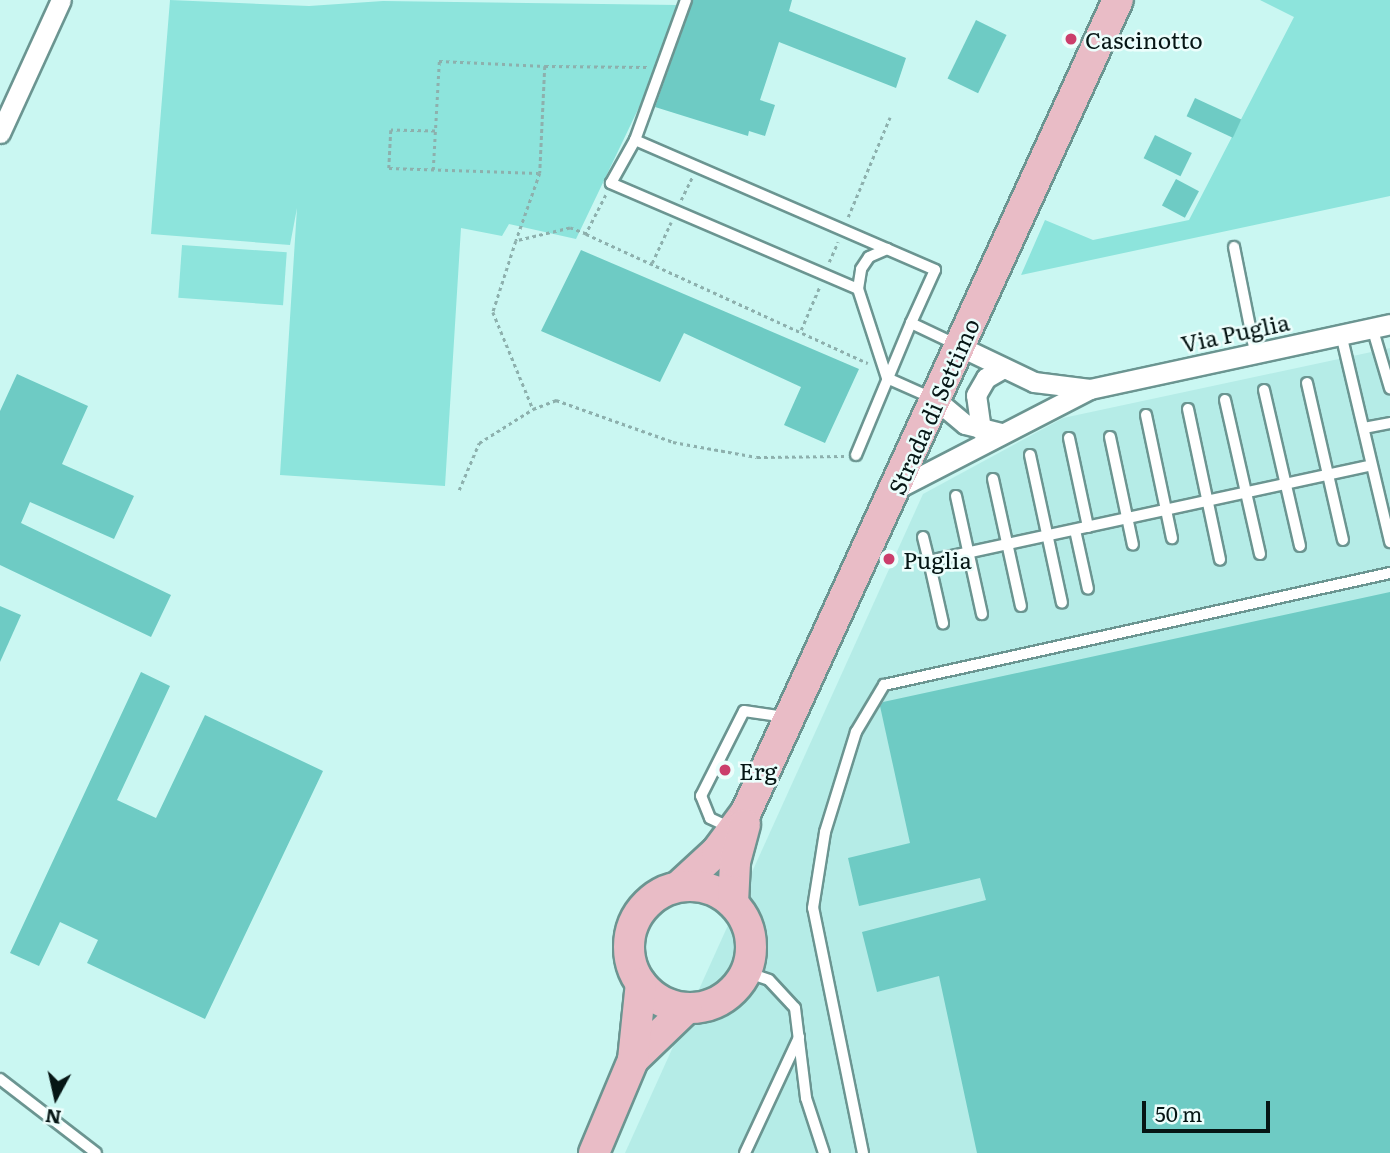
<!DOCTYPE html>
<style>
body{margin:0}
#map{position:relative;width:1390px;height:1153px;overflow:hidden;background:#caf7f2;font-family:Literata,serif}
div>[style]{position:absolute}
[style*='--x']{left:calc(var(--x)*1px);top:calc(var(--y)*1px);width:calc(var(--w)*1px);rotate:calc(var(--a)*1deg)}
.built>*{inset:0;background:#b5ece7}
.green>*{inset:0;background:#8de4dc;transform-origin:0 0}
.building>*{inset:0;background:#6ecbc4;transform-origin:0 0}
.path>*{height:2.5px;margin-top:-1.25px;transform-origin:0;background:repeating-linear-gradient(90deg,#8db0ad 0 3.5px,transparent 0 7px)}
.roads{filter:drop-shadow(2px 0 #6b9591) drop-shadow(-2px 0 #6b9591) drop-shadow(0 2px #6b9591) drop-shadow(0 -2px #6b9591)}
.service>*{height:10px;margin:-5px;padding:0 5px;transform-origin:5px;border-radius:5px;background:#fff}
.minor>*{height:19px;margin:-9.5px;padding:0 9.5px;transform-origin:9.5px;border-radius:9.5px;background:#fff}
.primary>*{height:30px;margin:-15px;padding:0 15px;transform-origin:15px;border-radius:15px;background:#e9bcc6}
.primary>.ring{margin:-15px;padding:0;box-sizing:content-box;background:none;border:30px solid #e9bcc6;border-radius:50%}
.dots>*{width:19px;height:19px;translate:-50% -50%;box-sizing:border-box;border:4px solid #ecfefc;border-radius:50%}
span{translate:-50% -50%;white-space:nowrap;text-align:center;line-height:1.15;-webkit-text-stroke:5px #ecfefc;paint-order:stroke}
.poi-label{font-size:23px;color:#061615}
.left{translate:0 -50%;text-align:left}
.street-label{font-size:23px;color:#061615}
.north{position:absolute;left:21px;top:1062px;width:70px;height:70px;-webkit-text-stroke:5px #ecfefc;paint-order:stroke;rotate:188deg;font-size:19px;font-weight:700;line-height:28px;text-align:center;color:#061615}
.north::after{content:'';display:block;margin:auto;width:24px;height:32px;background:#061615;clip-path:polygon(50% 0,100% 100%,50% 72%,0 100%)}
.scale{position:absolute;left:1142px;top:1101px;width:128px;height:32px;box-sizing:border-box;border:4px solid #061615;border-top:0;padding-left:9px;font-size:21px;line-height:24px;white-space:nowrap;color:#061615;-webkit-text-stroke:5px #ecfefc;paint-order:stroke}
</style>
<div id="map">
<div class="built">
<div style="clip-path:polygon(1390px 348px,1390px 1153px,625px 1153px,923px 494px,1063px 418px)"></div>
</div>
<div class="green">
<div style="clip-path:polygon(170px 0,309px 6px,383px 1px,678px 5px,654px 76px,576px 239px,509px 224px,502px 236px,461px 228px,445px 486px,280px 475px,297px 208px,290px 245px,151px 234px)"></div>
<div style="clip-path:polygon(1260px 0,1390px 0,1390px 196px,1021px 275px,1045px 220px,1093px 240px,1189px 220px,1294px 17px)"></div>
<div style="left:182px;top:245px;width:105px;height:53px;rotate:4deg"></div>
</div>
<div class="building">
<div style="clip-path:polygon(693px 0,792px 0,789px 11px,906px 58px,896px 88px,779px 42px,760px 100px,775px 105px,765px 136px,749px 131px,748px 136px,655px 107px)"></div>
<div style="left:976px;top:20px;width:34px;height:65px;rotate:26deg"></div>
<div style="left:1195px;top:98px;width:51px;height:20px;rotate:25deg"></div>
<div style="left:1155px;top:135px;width:41px;height:26px;rotate:26deg"></div>
<div style="left:1176px;top:179px;width:26px;height:30px;rotate:28deg"></div>
<div style="clip-path:polygon(581px 250px,859px 369px,825px 443px,784px 425px,801px 387px,684px 333px,660px 382px,541px 331px)"></div>
<div style="clip-path:polygon(17px 374px,88px 406px,62px 464px,134px 496px,114px 539px,30px 502px,21px 523px,171px 595px,151px 637px,0 565px,0 411px)"></div>
<div style="clip-path:polygon(1390px 592px,1390px 1153px,977px 1153px,939px 976px,877px 992px,862px 932px,986px 900px,980px 878px,859px 906px,848px 858px,910px 843px,880px 706px,883px 702px)"></div>
<div style="clip-path:polygon(0 606px,21px 615px,0 662px)"></div>
<div style="clip-path:polygon(141px 672px,170px 686px,117px 800px,156px 818px,205px 715px,323px 771px,205px 1019px,87px 963px,98px 940px,60px 922px,39px 966px,10px 953px)"></div>
</div>
<div class="path">
<div style="--x:545;--y:66;--w:102;--a:0.6"></div>
<div style="--x:435;--y:131;--w:44;--a:-178.7"></div>
<div style="--x:391;--y:130;--w:38;--a:93"></div>
<div style="--x:389;--y:168;--w:149;--a:1.9"></div>
<div style="--x:433;--y:170;--w:109;--a:-86.8"></div>
<div style="--x:439;--y:61;--w:106;--a:2.7"></div>
<div style="--x:545;--y:66;--w:107;--a:92.7"></div>
<div style="--x:540;--y:173;--w:72;--a:109.4"></div>
<div style="--x:606;--y:195;--w:44;--a:117.1"></div>
<div style="--x:586;--y:234;--w:310;--a:24.6"></div>
<div style="--x:681;--y:200;--w:25;--a:-64"></div>
<div style="--x:848;--y:217;--w:108;--a:-67.2"></div>
<div style="--x:586;--y:234;--w:17;--a:-159"></div>
<div style="--x:570;--y:228;--w:56;--a:166.5"></div>
<div style="--x:516;--y:241;--w:75;--a:107.9"></div>
<div style="--x:493;--y:312;--w:105;--a:67.6"></div>
<div style="--x:533;--y:409;--w:25;--a:-21"></div>
<div style="--x:556;--y:400;--w:124;--a:19.7"></div>
<div style="--x:673;--y:442;--w:85;--a:10.1"></div>
<div style="--x:757;--y:457;--w:87;--a:-0.7"></div>
<div style="--x:829;--y:262;--w:22;--a:-66"></div>
<div style="--x:652;--y:263;--w:45;--a:-65.1"></div>
<div style="--x:801;--y:330;--w:46;--a:-66.8"></div>
<div style="--x:459;--y:490;--w:51;--a:-66.9"></div>
<div style="--x:479;--y:443;--w:64;--a:-32.2"></div>
</div>
<div class="roads">
<div class="service">
<div style="--x:635;--y:140;--w:149;--a:-70"></div>
<div style="--x:1234;--y:247;--w:107;--a:78.7"></div>
<div style="--x:858;--y:289;--w:20;--a:-81"></div>
<div style="--x:861;--y:269;--w:14;--a:-56"></div>
<div style="--x:869;--y:257;--w:20;--a:-24"></div>
<div style="--x:1372;--y:327;--w:64;--a:73.6"></div>
<div style="--x:1341;--y:334;--w:214;--a:76.7"></div>
<div style="--x:1307;--y:383;--w:161;--a:77.1"></div>
<div style="--x:1264;--y:390;--w:160;--a:77"></div>
<div style="--x:932;--y:398;--w:49;--a:-156"></div>
<div style="--x:887;--y:378;--w:94;--a:-108"></div>
<div style="--x:858;--y:289;--w:269;--a:-156.8"></div>
<div style="--x:611;--y:183;--w:49;--a:-60.8"></div>
<div style="--x:635;--y:140;--w:327;--a:23.4"></div>
<div style="--x:935;--y:270;--w:58;--a:114.4"></div>
<div style="--x:911;--y:323;--w:49;--a:25.5"></div>
<div style="--x:1225;--y:400;--w:158;--a:77.2"></div>
<div style="--x:1188;--y:409;--w:154;--a:78"></div>
<div style="--x:1146;--y:415;--w:126;--a:78.1"></div>
<div style="--x:1364;--y:428;--w:26;--a:-11"></div>
<div style="--x:1110;--y:437;--w:110;--a:78"></div>
<div style="--x:1069;--y:438;--w:91;--a:77.9"></div>
<div style="--x:856;--y:455;--w:143;--a:-67.4"></div>
<div style="--x:1030;--y:455;--w:151;--a:77.8"></div>
<div style="--x:993;--y:479;--w:130;--a:77.6"></div>
<div style="--x:956;--y:496;--w:121;--a:77.6"></div>
<div style="--x:1075;--y:530;--w:60;--a:77.6"></div>
<div style="--x:923;--y:537;--w:25;--a:76"></div>
<div style="--x:929;--y:561;--w:451;--a:-12.2"></div>
<div style="--x:929;--y:561;--w:64;--a:77.3"></div>
<div style="--x:731;--y:828;--w:23;--a:-155"></div>
<div style="--x:710;--y:818;--w:24;--a:-112"></div>
<div style="--x:701;--y:796;--w:95;--a:-63.2"></div>
<div style="--x:744;--y:711;--w:41;--a:8.3"></div>
<div style="--x:746;--y:972;--w:24;--a:19"></div>
<div style="--x:769;--y:980;--w:38;--a:47"></div>
<div style="--x:795;--y:1008;--w:91;--a:83"></div>
<div style="--x:806;--y:1098;--w:58;--a:71.9"></div>
<div style="--x:0;--y:1079;--w:121;--a:37.6"></div>
<div style="--x:745;--y:1153;--w:128;--a:-65"></div>
<div style="--x:863;--y:1153;--w:250;--a:-101.5"></div>
<div style="--x:813;--y:908;--w:77;--a:-81"></div>
<div style="--x:825;--y:832;--w:105;--a:-72.8"></div>
<div style="--x:856;--y:732;--w:55;--a:-59.2"></div>
<div style="--x:884;--y:685;--w:518;--a:-12.48"></div>
</div>
<div class="minor">
<div style="--x:0;--y:133;--w:146;--a:-65.4"></div>
<div style="--x:959;--y:346;--w:83;--a:25.6"></div>
<div style="--x:1034;--y:382;--w:56;--a:7.1"></div>
<div style="--x:935;--y:399;--w:39;--a:40"></div>
<div style="--x:965;--y:424;--w:38;--a:14"></div>
<div style="--x:981;--y:430;--w:35;--a:-98"></div>
<div style="--x:976;--y:395;--w:20;--a:-60"></div>
<div style="--x:986;--y:378;--w:20;--a:-30"></div>
<div style="--x:896;--y:489;--w:218;--a:-27.3"></div>
<div style="--x:1090;--y:389;--w:307;--a:-12.2"></div>
</div>
<div class="primary">
<div style="--x:679;--y:886;--w:52;--a:-42.6"></div>
<div style="--x:717;--y:851;--w:49;--a:-53.4"></div>
<div style="--x:746;--y:812;--w:893;--a:-65.39"></div>
<div class="ring" style="left:629px;top:886px;width:92px;height:92px"></div>
<div style="--x:733;--y:903;--w:41;--a:-87.2"></div>
<div style="--x:735;--y:862;--w:39;--a:-75"></div>
<div style="--x:633;--y:1060;--w:74;--a:-43.9"></div>
<div style="--x:594;--y:1153;--w:101;--a:-67.2"></div>
<div style="--x:633;--y:1060;--w:77;--a:-84.1"></div>
</div>
</div>
<div class="dots">
<div style="left:1071px;top:39px;background:#cb3e6c"></div>
<div style="left:889px;top:559px;background:#cb3e6c"></div>
<div style="left:725px;top:770px;background:#cb3e6c"></div>
</div>
<div class="poi-label">
<span class="left" style="left:1085px;top:39px">Cascinotto</span>
<span class="left" style="left:903px;top:559px">Puglia</span>
<span class="left" style="left:739px;top:770px">Erg</span>
</div>
<div class="street-label">
<span style="left:1235px;top:332px;rotate:-12deg">Via Puglia</span>
<span style="left:933px;top:406px;rotate:-66deg">Strada di Settimo</span>
</div>
<div class="north">N</div>
<div class="scale">50 m</div>
</div>
